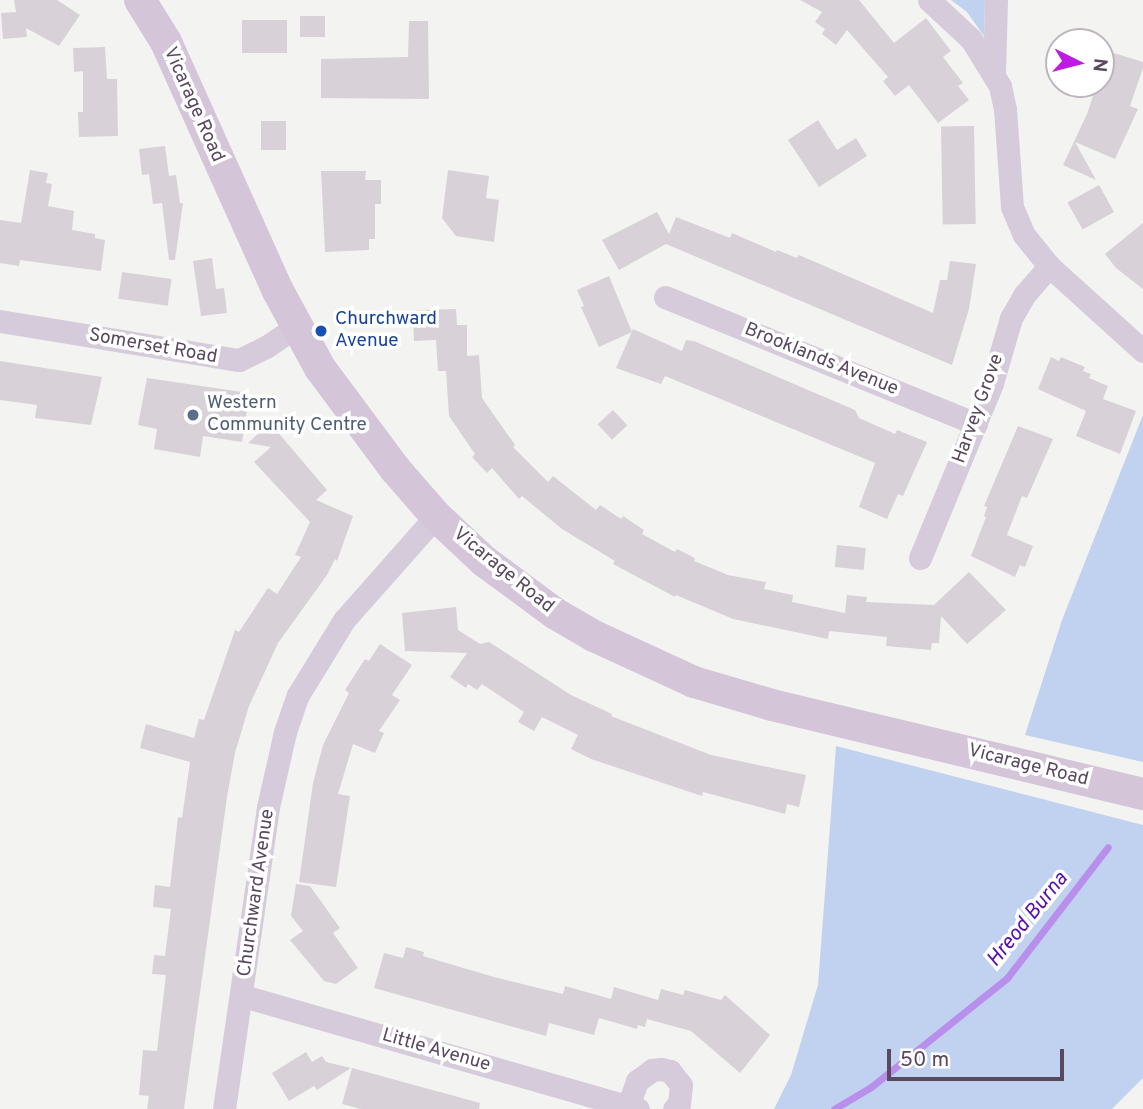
<!DOCTYPE html>
<style>
body{margin:0}
#map{position:relative;width:1143px;height:1109px;overflow:hidden;background:#f3f4f1;font-family:Overpass,sans-serif}
div>[style]{position:absolute}
[style*='--x']{left:calc(var(--x)*1px);top:calc(var(--y)*1px);width:calc(var(--w)*1px);rotate:calc(var(--a)*1deg)}
.green>*{inset:0;background:#c1d2f0}
.stream>*{height:7px;margin:-3.5px;padding:0 3.5px;transform-origin:3.5px;border-radius:3.5px;background:#b98fec}
.building>*{inset:0;background:#d8d1d8;transform-origin:0 0}
.street>*{height:23px;margin:-11.5px;padding:0 11.5px;transform-origin:11.5px;border-radius:11.5px;background:#d6cbdb}
.secondary>*{height:32px;margin:-16px;padding:0 16px;transform-origin:16px;border-radius:16px;background:#d5c5d9}
.dots>*{width:19px;height:19px;translate:-50% -50%;box-sizing:border-box;border:4px solid #fff;border-radius:50%}
span{translate:-50% -50%;white-space:nowrap;text-align:center;line-height:1.15;-webkit-text-stroke:7px #fff;paint-order:stroke}
.street-label{font-size:19px;color:#59495f}
.transit-label{font-size:19px;color:#164399}
.left{translate:0 -50%;text-align:left}
.service-label{font-size:19px;color:#4e5e75}
.water-label{font-size:21px;color:#570ead;font-style:italic}
.north{position:absolute;left:1045px;top:28px;width:70px;height:70px;box-sizing:border-box;background:#fff;border:2px solid #bdb6bf;border-radius:50%;rotate:96deg;font-size:19px;font-weight:700;line-height:28px;text-align:center;color:#59495f}
.north::after{content:'';display:block;margin:auto;width:24px;height:32px;background:#be1be4;clip-path:polygon(50% 0,100% 100%,50% 72%,0 100%)}
.scale{position:absolute;left:887px;top:1049px;width:177px;height:32px;box-sizing:border-box;border:4px solid #59495f;border-top:0;padding-left:9px;font-size:21px;line-height:24px;white-space:nowrap;color:#59495f;-webkit-text-stroke:5px #fff;paint-order:stroke}
</style>
<div id="map">
<div class="green">
<div style="clip-path:polygon(951px 0,985px 0,984px 36px,967px 12px)"></div>
<div style="clip-path:polygon(1143px 415px,1143px 762px,1025px 735px,1062px 620px)"></div>
<div style="clip-path:polygon(836px 746px,1143px 825px,1143px 1078px,1112px 1109px,774px 1109px,791px 1075px,818px 985px)"></div>
</div>
<div class="stream">
<div style="--x:834;--y:1109;--w:43;--a:-30.7"></div>
<div style="--x:871;--y:1087;--w:174;--a:-38.7"></div>
<div style="--x:1007;--y:978;--w:165;--a:-52.4"></div>
</div>
<div class="building">
<div style="clip-path:polygon(14px 0,57px 0,80px 15px,59px 46px,26px 28px,27px 37px,3px 39px,1px 13px,16px 12px)"></div>
<div style="clip-path:polygon(800px 0,859px 0,894px 43px,926px 18px,951px 51px,943px 57px,963px 83px,958px 86px,969px 100px,938px 123px,909px 85px,895px 96px,883px 81px,888px 77px,847px 30px,836px 45px,822px 34px,825px 29px,815px 22px,822px 12px)"></div>
<div style="left:300px;top:16px;width:25px;height:21px"></div>
<div style="left:287px;top:20px;width:33px;height:45px;rotate:90deg"></div>
<div style="clip-path:polygon(409px 21px,428px 21px,429px 99px,321px 98px,321px 59px,408px 57px)"></div>
<div style="clip-path:polygon(105px 47px,107px 79px,117px 79px,118px 136px,79px 137px,78px 112px,83px 112px,83px 71px,74px 72px,73px 48px)"></div>
<div style="clip-path:polygon(1101px 49px,1143px 62px,1143px 68px,1130px 106px,1138px 109px,1115px 159px,1075px 142px,1096px 180px,1063px 165px,1087px 114px,1097px 84px,1101px 84px)"></div>
<div style="clip-path:polygon(818px 120px,837px 150px,856px 138px,867px 156px,819px 187px,788px 140px)"></div>
<div style="left:261px;top:121px;width:25px;height:29px"></div>
<div style="left:974px;top:126px;width:98px;height:33px;rotate:89deg"></div>
<div style="clip-path:polygon(165px 146px,169px 176px,176px 175px,180px 203px,183px 203px,175px 260px,169px 260px,162px 203px,153px 204px,149px 174px,142px 175px,139px 149px)"></div>
<div style="clip-path:polygon(30px 170px,48px 173px,46px 183px,52px 184px,48px 206px,74px 211px,72px 230px,95px 234px,95px 238px,105px 240px,101px 271px,20px 260px,19px 266px,0 263px,0 220px,21px 223px)"></div>
<div style="clip-path:polygon(448px 170px,489px 176px,486px 198px,499px 200px,494px 242px,456px 236px,442px 218px)"></div>
<div style="clip-path:polygon(321px 171px,366px 171px,365px 180px,381px 180px,381px 204px,375px 204px,375px 239px,369px 239px,369px 250px,325px 252px)"></div>
<div style="left:1099px;top:185px;width:31px;height:36px;rotate:61deg"></div>
<div style="clip-path:polygon(657px 212px,669px 234px,676px 217px,730px 238px,732px 233px,776px 252px,777px 250px,797px 258px,799px 255px,933px 313px,940px 280px,947px 280px,950px 261px,976px 264px,969px 309px,952px 365px,666px 244px,619px 270px,602px 240px)"></div>
<div style="clip-path:polygon(1143px 223px,1143px 289px,1116px 268px,1105px 254px)"></div>
<div style="clip-path:polygon(212px 258px,216px 289px,224px 288px,227px 313px,201px 316px,193px 261px)"></div>
<div style="left:122px;top:272px;width:50px;height:27px;rotate:8deg"></div>
<div style="clip-path:polygon(609px 276px,632px 332px,599px 347px,581px 307px,584px 306px,577px 290px)"></div>
<div style="clip-path:polygon(456px 309px,457px 325px,467px 325px,467px 356px,479px 355px,482px 398px,515px 445px,513px 447px,548px 482px,553px 476px,596px 510px,600px 505px,621px 519px,623px 516px,644px 530px,642px 534px,675px 552px,677px 549px,695px 558px,694px 561px,728px 575px,766px 582px,764px 589px,793px 595px,792px 602px,845px 613px,847px 595px,867px 597px,866px 602px,934px 605px,969px 572px,1006px 610px,967px 644px,941px 616px,939px 643px,932px 643px,931px 650px,886px 646px,887px 637px,829px 631px,828px 639px,733px 619px,676px 595px,675px 597px,613px 564px,615px 561px,562px 529px,522px 496px,519px 499px,492px 468px,487px 473px,472px 457px,475px 454px,449px 416px,446px 371px,438px 371px,436px 340px,414px 341px,413px 317px,417px 317px,417px 310px)"></div>
<div style="clip-path:polygon(633px 329px,682px 351px,686px 340px,694px 341px,855px 410px,859px 418px,895px 434px,897px 430px,927px 442px,903px 496px,898px 494px,887px 519px,859px 507px,875px 463px,665px 376px,661px 384px,616px 368px)"></div>
<div style="clip-path:polygon(1051px 357px,1059px 361px,1061px 357px,1085px 367px,1083px 371px,1091px 374px,1089px 378px,1108px 386px,1103px 399px,1136px 411px,1120px 454px,1076px 436px,1086px 411px,1038px 389px)"></div>
<div style="clip-path:polygon(0 361px,102px 377px,91px 425px,35px 418px,37px 405px,0 400px)"></div>
<div style="clip-path:polygon(147px 378px,242px 392px,239px 410px,247px 411px,242px 442px,203px 436px,200px 457px,154px 449px,157px 429px,138px 425px)"></div>
<div style="left:613px;top:410px;width:21px;height:21px;rotate:47deg"></div>
<div style="clip-path:polygon(270px 423px,327px 490px,316px 500px,353px 516px,337px 561px,335px 559px,327px 575px,278px 643px,249px 706px,235px 753px,227px 797px,184px 1109px,147px 1109px,149px 1096px,139px 1095px,143px 1050px,157px 1051px,166px 975px,152px 974px,154px 955px,165px 956px,171px 909px,153px 907px,155px 885px,170px 887px,178px 817px,182px 818px,190px 762px,140px 748px,146px 724px,194px 738px,199px 719px,204px 720px,235px 630px,239px 632px,268px 588px,277px 594px,301px 557px,295px 555px,310px 522px,254px 462px,271px 447px,248px 443px)"></div>
<div style="clip-path:polygon(1018px 426px,1053px 439px,1027px 498px,1022px 496px,1007px 535px,1033px 546px,1025px 567px,1020px 565px,1015px 577px,971px 556px,986px 517px,984px 516px,987px 507px,984px 506px)"></div>
<div style="left:837px;top:545px;width:29px;height:22px;rotate:6deg"></div>
<div style="clip-path:polygon(456px 607px,458px 630px,480px 644px,489px 642px,571px 695px,612px 714px,611px 716px,711px 755px,806px 775px,799px 807px,787px 804px,785px 814px,703px 792px,702px 796px,591px 759px,571px 749px,578px 735px,542px 717px,534px 731px,518px 722px,524px 712px,482px 684px,477px 690px,468px 684px,466px 688px,450px 677px,467px 653px,405px 651px,402px 613px)"></div>
<div style="clip-path:polygon(380px 644px,412px 665px,392px 695px,400px 700px,379px 731px,384px 733px,375px 753px,353px 744px,338px 794px,350px 796px,336px 887px,299px 882px,313px 783px,323px 745px,349px 693px,345px 690px,365px 659px,369px 661px)"></div>
<div style="clip-path:polygon(296px 884px,310px 886px,340px 928px,333px 933px,358px 968px,336px 984px,324px 981px,290px 940px,303px 931px,291px 916px)"></div>
<div style="clip-path:polygon(406px 947px,424px 952px,423px 956px,494px 977px,563px 994px,565px 986px,611px 999px,614px 987px,658px 1000px,661px 989px,683px 995px,685px 990px,721px 1000px,725px 995px,770px 1035px,740px 1073px,691px 1031px,647px 1019px,645px 1027px,638px 1025px,637px 1029px,599px 1018px,594px 1035px,549px 1023px,546px 1036px,374px 988px,384px 953px,403px 958px)"></div>
<div style="clip-path:polygon(306px 1052px,312px 1062px,322px 1056px,326px 1062px,351px 1068px,317px 1090px,314px 1086px,289px 1101px,272px 1073px)"></div>
<div style="clip-path:polygon(352px 1068px,480px 1103px,479px 1109px,361px 1109px,342px 1104px)"></div>
</div>
<div class="street">
<div style="--x:929;--y:0;--w:57;--a:42.9"></div>
<div style="--x:971;--y:39;--w:55;--a:58.3"></div>
<div style="--x:1000;--y:86;--w:24;--a:78"></div>
<div style="--x:1005;--y:109;--w:98;--a:85.9"></div>
<div style="--x:1012;--y:207;--w:30;--a:67"></div>
<div style="--x:1024;--y:235;--w:40;--a:51"></div>
<div style="--x:1049;--y:266;--w:127;--a:42.1"></div>
<div style="--x:994;--y:73;--w:73;--a:-88.4"></div>
<div style="--x:665;--y:297;--w:336;--a:22.2"></div>
<div style="--x:0;--y:321;--w:242;--a:9.3"></div>
<div style="--x:239;--y:360;--w:30;--a:-26"></div>
<div style="--x:266;--y:347;--w:37;--a:-34"></div>
<div style="--x:920;--y:558;--w:189;--a:-67.6"></div>
<div style="--x:992;--y:383;--w:68;--a:-73.7"></div>
<div style="--x:1011;--y:318;--w:28;--a:-60"></div>
<div style="--x:1025;--y:294;--w:37;--a:-49"></div>
<div style="--x:243;--y:996;--w:411;--a:16"></div>
<div style="--x:628;--y:1106;--w:27;--a:-70"></div>
<div style="--x:637;--y:1081;--w:19;--a:-36"></div>
<div style="--x:652;--y:1070;--w:9;--a:-6"></div>
<div style="--x:661;--y:1069;--w:9;--a:13"></div>
<div style="--x:670;--y:1071;--w:18;--a:52"></div>
<div style="--x:681;--y:1085;--w:19;--a:96"></div>
<div style="--x:679;--y:1104;--w:7;--a:135"></div>
<div style="--x:224;--y:1109;--w:305;--a:-81.7"></div>
<div style="--x:268;--y:807;--w:77;--a:-77.2"></div>
<div style="--x:285;--y:732;--w:39;--a:-71"></div>
<div style="--x:298;--y:695;--w:88;--a:-58.5"></div>
<div style="--x:344;--y:620;--w:139;--a:-48.5"></div>
</div>
<div class="secondary">
<div style="--x:140;--y:0;--w:49;--a:58.2"></div>
<div style="--x:166;--y:42;--w:273;--a:65.8"></div>
<div style="--x:278;--y:291;--w:88;--a:61.4"></div>
<div style="--x:320;--y:368;--w:126;--a:53.4"></div>
<div style="--x:395;--y:469;--w:62;--a:48.9"></div>
<div style="--x:436;--y:516;--w:66;--a:43.2"></div>
<div style="--x:484;--y:561;--w:89;--a:36.4"></div>
<div style="--x:556;--y:614;--w:44;--a:30.1"></div>
<div style="--x:594;--y:636;--w:110;--a:24.7"></div>
<div style="--x:694;--y:682;--w:81;--a:16.4"></div>
<div style="--x:772;--y:705;--w:382;--a:13.5"></div>
</div>
<div class="dots">
<div style="left:321px;top:331px;background:#1a4fb4"></div>
<div style="left:193px;top:415px;background:#5c6f8a"></div>
</div>
<div class="street-label">
<span style="left:193px;top:105px;rotate:66deg">Vicarage Road</span>
<span style="left:153px;top:347px;rotate:10deg">Somerset Road</span>
<span style="left:821px;top:360px;rotate:22deg">Brooklands Avenue</span>
<span style="left:979px;top:409px;rotate:-70deg">Harvey Grove</span>
<span style="left:503px;top:571px;rotate:39deg">Vicarage Road</span>
<span style="left:1028px;top:766px;rotate:14deg">Vicarage Road</span>
<span style="left:257px;top:893px;rotate:-82deg">Churchward Avenue</span>
<span style="left:436px;top:1051px;rotate:16deg">Little Avenue</span>
</div>
<div class="transit-label">
<span class="left" style="left:335px;top:331px">Churchward<br>Avenue</span>
</div>
<div class="service-label">
<span class="left" style="left:207px;top:415px">Western<br>Community Centre</span>
</div>
<div class="water-label">
<span style="left:1028px;top:920px;rotate:-51deg">Hreod Burna</span>
</div>
<div class="north">N</div>
<div class="scale">50 m</div>
</div>
